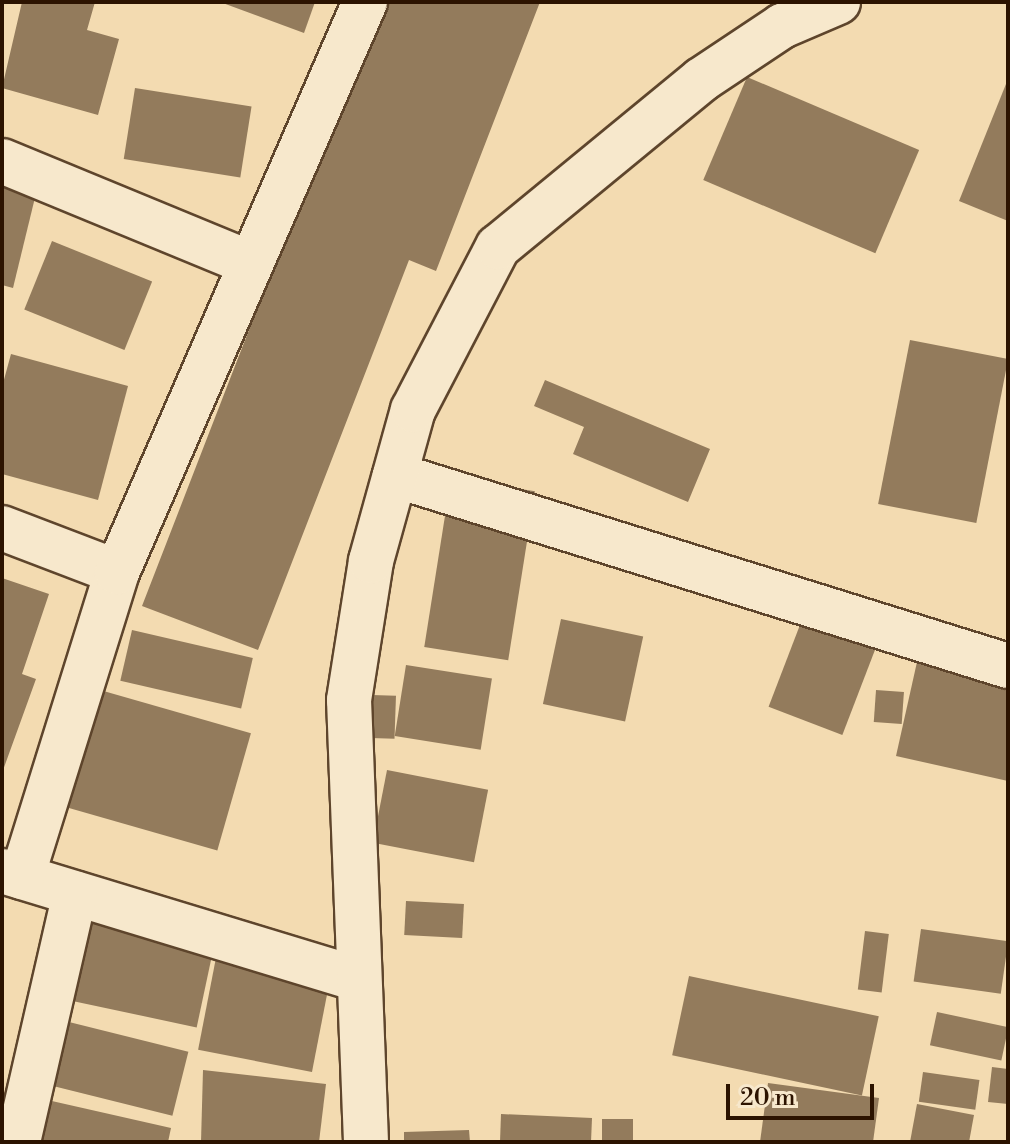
<!DOCTYPE html>
<style>
body{margin:0}
#map{position:relative;width:1010px;height:1144px;overflow:hidden;background:#f3dbb1;font-family:"Libre Bodoni",serif}
div>[style]{position:absolute}
[style*='--x']{left:calc(var(--x)*1px);top:calc(var(--y)*1px);width:calc(var(--w)*1px);rotate:calc(var(--a)*1deg)}
.building>*{inset:0;background:#937b5c;transform-origin:0 0}
.roads{filter:drop-shadow(2px 0 #5e452c) drop-shadow(-2px 0 #5e452c) drop-shadow(0 2px #5e452c) drop-shadow(0 -2px #5e452c)}
.minor>*{height:44px;margin:-22px;padding:0 22px;transform-origin:22px;border-radius:22px;background:#f7e8cc}
span{translate:-50% -50%;white-space:nowrap;text-align:center;line-height:1.15;-webkit-text-stroke:6px #f7e8cc;paint-order:stroke}
.frame{position:absolute;inset:0;border:4px solid #2c1300;pointer-events:none}
.scale{position:absolute;left:726px;top:1084px;width:148px;height:36px;box-sizing:border-box;border:4px solid #2c1300;border-top:0;padding-left:10px;font-size:24px;line-height:28px;white-space:nowrap;color:#2c1300;-webkit-text-stroke:6px #f7e8cc;paint-order:stroke}
</style>
<div id="map">
<div class="building">
<div style="clip-path:polygon(22px 2px,95px 2px,87px 30px,119px 39px,98px 115px,2px 88px)"></div>
<div style="clip-path:polygon(220px 2px,315px 2px,304px 33px)"></div>
<div style="clip-path:polygon(376px 2px,540px 2px,436px 271px,409px 260px,258px 650px,142px 606px)"></div>
<div style="left:747px;top:77px;width:187px;height:112px;rotate:23deg"></div>
<div style="clip-path:polygon(1008px 79px,1008px 221px,959px 201px)"></div>
<div style="left:135px;top:88px;width:118px;height:72px;rotate:9deg"></div>
<div style="clip-path:polygon(2px 168px,40px 177px,13px 288px,2px 285px)"></div>
<div style="left:52px;top:241px;width:108px;height:74px;rotate:22deg"></div>
<div style="left:910px;top:340px;width:100px;height:167px;rotate:11deg"></div>
<div style="clip-path:polygon(11px 354px,128px 386px,98px 500px,2px 474px,2px 387px)"></div>
<div style="clip-path:polygon(545px 380px,710px 449px,688px 502px,573px 454px,584px 427px,534px 406px)"></div>
<div style="left:451px;top:478px;width:85px;height:171px;rotate:9deg"></div>
<div style="clip-path:polygon(2px 578px,49px 594px,22px 674px,36px 679px,2px 773px)"></div>
<div style="left:808px;top:604px;width:79px;height:110px;rotate:21deg"></div>
<div style="left:561px;top:619px;width:84px;height:87px;rotate:12deg"></div>
<div style="left:132px;top:630px;width:124px;height:52px;rotate:13deg"></div>
<div style="clip-path:polygon(919px 653px,1008px 674px,1008px 781px,896px 756px)"></div>
<div style="left:406px;top:665px;width:87px;height:72px;rotate:9deg"></div>
<div style="left:100px;top:690px;width:157px;height:122px;rotate:16deg"></div>
<div style="left:876px;top:690px;width:28px;height:32px;rotate:4deg"></div>
<div style="left:372px;top:695px;width:24px;height:43px;rotate:2deg"></div>
<div style="left:387px;top:770px;width:103px;height:74px;rotate:11deg"></div>
<div style="left:88px;top:899px;width:133px;height:103px;rotate:12deg"></div>
<div style="left:406px;top:901px;width:58px;height:34px;rotate:3deg"></div>
<div style="left:921px;top:929px;width:88px;height:53px;rotate:8deg"></div>
<div style="left:865px;top:931px;width:24px;height:59px;rotate:7deg"></div>
<div style="left:221px;top:932px;width:116px;height:120px;rotate:11deg"></div>
<div style="left:689px;top:976px;width:194px;height:81px;rotate:12deg"></div>
<div style="left:937px;top:1012px;width:73px;height:34px;rotate:12deg"></div>
<div style="left:69px;top:1022px;width:123px;height:66px;rotate:14deg"></div>
<div style="clip-path:polygon(992px 1067px,1008px 1069px,1008px 1104px,988px 1102px)"></div>
<div style="clip-path:polygon(203px 1070px,326px 1084px,319px 1142px,201px 1142px)"></div>
<div style="left:923px;top:1072px;width:57px;height:30px;rotate:8deg"></div>
<div style="clip-path:polygon(768px 1083px,879px 1098px,873px 1142px,760px 1142px)"></div>
<div style="clip-path:polygon(43px 1099px,171px 1128px,168px 1142px,34px 1142px)"></div>
<div style="clip-path:polygon(917px 1104px,974px 1115px,969px 1142px,910px 1142px)"></div>
<div style="clip-path:polygon(501px 1114px,592px 1118px,591px 1142px,500px 1142px)"></div>
<div style="left:602px;top:1119px;width:31px;height:23px"></div>
<div style="clip-path:polygon(469px 1130px,470px 1142px,404px 1142px,404px 1132px)"></div>
</div>
<div class="roads">
<div class="minor">
<div style="--x:2;--y:161;--w:265;--a:22.4"></div>
<div style="--x:395;--y:475;--w:642;--a:17.31"></div>
<div style="--x:2;--y:528;--w:123;--a:20.9"></div>
<div style="--x:2;--y:871;--w:371;--a:16.9"></div>
<div style="--x:22;--y:877;--w:319;--a:-72.7"></div>
<div style="--x:117;--y:572;--w:622;--a:-66.49"></div>
<div style="--x:18;--y:1142;--w:255;--a:-77.1"></div>
<div style="--x:366;--y:1142;--w:442;--a:-92.2"></div>
<div style="--x:349;--y:700;--w:141;--a:-81"></div>
<div style="--x:371;--y:561;--w:157;--a:-74.5"></div>
<div style="--x:413;--y:410;--w:184;--a:-62.5"></div>
<div style="--x:498;--y:247;--w:263;--a:-39.4"></div>
<div style="--x:701;--y:80;--w:97;--a:-33.7"></div>
<div style="--x:782;--y:26;--w:61;--a:-23.2"></div>
</div>
</div>
<div class="frame"></div>
<div class="scale">20 m</div>
</div>
